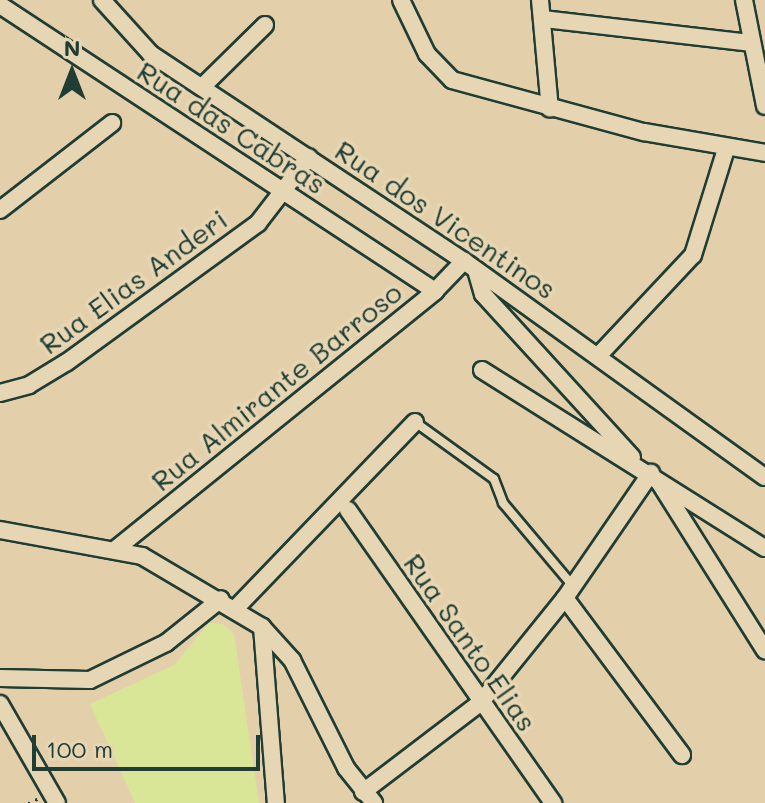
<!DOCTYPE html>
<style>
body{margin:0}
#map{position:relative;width:765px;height:803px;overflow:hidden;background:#e3d0ab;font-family:Mali,sans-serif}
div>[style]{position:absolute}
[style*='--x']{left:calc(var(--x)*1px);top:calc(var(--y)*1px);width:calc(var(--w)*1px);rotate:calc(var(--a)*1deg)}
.green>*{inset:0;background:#d9e698}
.path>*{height:3px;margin-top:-1.5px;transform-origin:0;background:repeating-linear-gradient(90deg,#1f3d34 0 2px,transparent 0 8px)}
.roads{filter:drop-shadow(2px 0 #1f3d34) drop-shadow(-2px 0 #1f3d34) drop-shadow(0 2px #1f3d34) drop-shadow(0 -2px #1f3d34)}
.lane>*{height:8px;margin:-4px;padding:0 4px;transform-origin:4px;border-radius:4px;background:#e7d6b3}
.street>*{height:16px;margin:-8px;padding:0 8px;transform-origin:8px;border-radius:8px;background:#e7d6b3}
span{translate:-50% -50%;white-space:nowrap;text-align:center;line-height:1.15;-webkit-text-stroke:7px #e7d6b3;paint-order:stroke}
.street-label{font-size:28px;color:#1f3d34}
.north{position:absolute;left:32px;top:32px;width:80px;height:80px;-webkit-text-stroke:6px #e7d6b3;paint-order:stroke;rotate:0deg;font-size:22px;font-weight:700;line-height:32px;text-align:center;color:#1f3d34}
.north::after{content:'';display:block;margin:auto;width:28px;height:36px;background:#1f3d34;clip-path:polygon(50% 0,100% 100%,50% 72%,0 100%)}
.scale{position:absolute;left:32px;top:735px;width:228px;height:36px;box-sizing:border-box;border:4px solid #1f3d34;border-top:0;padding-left:10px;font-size:24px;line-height:28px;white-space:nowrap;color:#1f3d34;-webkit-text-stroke:6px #e7d6b3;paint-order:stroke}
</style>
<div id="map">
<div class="green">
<div style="clip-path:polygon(209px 623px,223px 624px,234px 634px,259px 803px,135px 803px,90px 704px,174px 665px)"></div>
</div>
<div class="path">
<div style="--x:28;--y:803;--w:12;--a:-24"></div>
</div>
<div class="roads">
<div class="lane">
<div style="--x:415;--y:422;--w:97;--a:35.8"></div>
<div style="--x:494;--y:479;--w:26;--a:69"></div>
<div style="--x:503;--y:503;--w:109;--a:49.9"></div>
</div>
<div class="street">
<div style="--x:102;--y:0;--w:73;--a:47.8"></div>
<div style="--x:151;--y:54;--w:375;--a:33.5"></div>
<div style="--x:464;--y:261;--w:370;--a:35.7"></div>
<div style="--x:401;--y:0;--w:60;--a:64.3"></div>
<div style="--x:427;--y:54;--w:36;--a:46"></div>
<div style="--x:452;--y:80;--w:199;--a:15.2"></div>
<div style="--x:644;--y:132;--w:123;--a:9.8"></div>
<div style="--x:540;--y:0;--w:109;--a:84.8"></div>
<div style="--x:744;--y:0;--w:108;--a:78.8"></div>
<div style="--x:0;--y:5;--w:521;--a:33.32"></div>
<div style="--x:544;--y:19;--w:208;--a:6.6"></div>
<div style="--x:203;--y:86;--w:87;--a:-44.5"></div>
<div style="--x:0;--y:210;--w:142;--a:-37.8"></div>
<div style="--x:476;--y:270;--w:25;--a:74"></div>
<div style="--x:483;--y:294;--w:221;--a:47.6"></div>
<div style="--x:599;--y:355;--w:137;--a:-46.8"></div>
<div style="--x:693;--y:255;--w:111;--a:-72.7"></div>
<div style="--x:482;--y:370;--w:334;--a:32.2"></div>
<div style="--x:0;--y:393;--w:30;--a:-15"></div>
<div style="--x:29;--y:385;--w:44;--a:-31.2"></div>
<div style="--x:67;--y:362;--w:236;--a:-36"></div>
<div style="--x:258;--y:223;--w:83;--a:-52.3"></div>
<div style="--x:659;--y:482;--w:199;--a:57.8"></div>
<div style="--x:348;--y:510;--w:358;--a:55"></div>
<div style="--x:0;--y:530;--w:144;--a:10.4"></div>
<div style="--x:142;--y:556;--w:139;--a:30.6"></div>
<div style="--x:262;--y:627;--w:45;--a:47.7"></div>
<div style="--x:292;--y:660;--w:121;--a:63.4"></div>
<div style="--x:346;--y:768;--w:45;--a:51.3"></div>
<div style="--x:117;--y:548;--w:409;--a:-38.9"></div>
<div style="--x:435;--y:291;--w:42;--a:-46"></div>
<div style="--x:565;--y:598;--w:196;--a:53.3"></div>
<div style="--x:236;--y:608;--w:258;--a:-46.1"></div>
<div style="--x:262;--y:627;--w:177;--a:85.5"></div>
<div style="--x:0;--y:678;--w:90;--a:1.3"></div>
<div style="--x:90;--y:680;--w:85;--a:-26"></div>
<div style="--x:166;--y:643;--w:70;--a:-38.7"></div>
<div style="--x:0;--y:704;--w:114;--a:60.1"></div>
<div style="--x:363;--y:792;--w:148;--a:-37.3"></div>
<div style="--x:481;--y:702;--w:134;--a:-51.1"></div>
<div style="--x:565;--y:598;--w:152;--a:-55.5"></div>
</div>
</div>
<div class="street-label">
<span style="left:232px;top:127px;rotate:33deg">Rua das Cabras</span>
<span style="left:446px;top:219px;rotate:34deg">Rua dos Vicentinos</span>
<span style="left:133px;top:281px;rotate:-36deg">Rua Elias Anderi</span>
<span style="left:276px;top:386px;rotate:-39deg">Rua Almirante Barroso</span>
<span style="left:471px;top:642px;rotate:55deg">Rua Santo Elias</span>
</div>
<div class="north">N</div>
<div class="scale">100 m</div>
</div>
